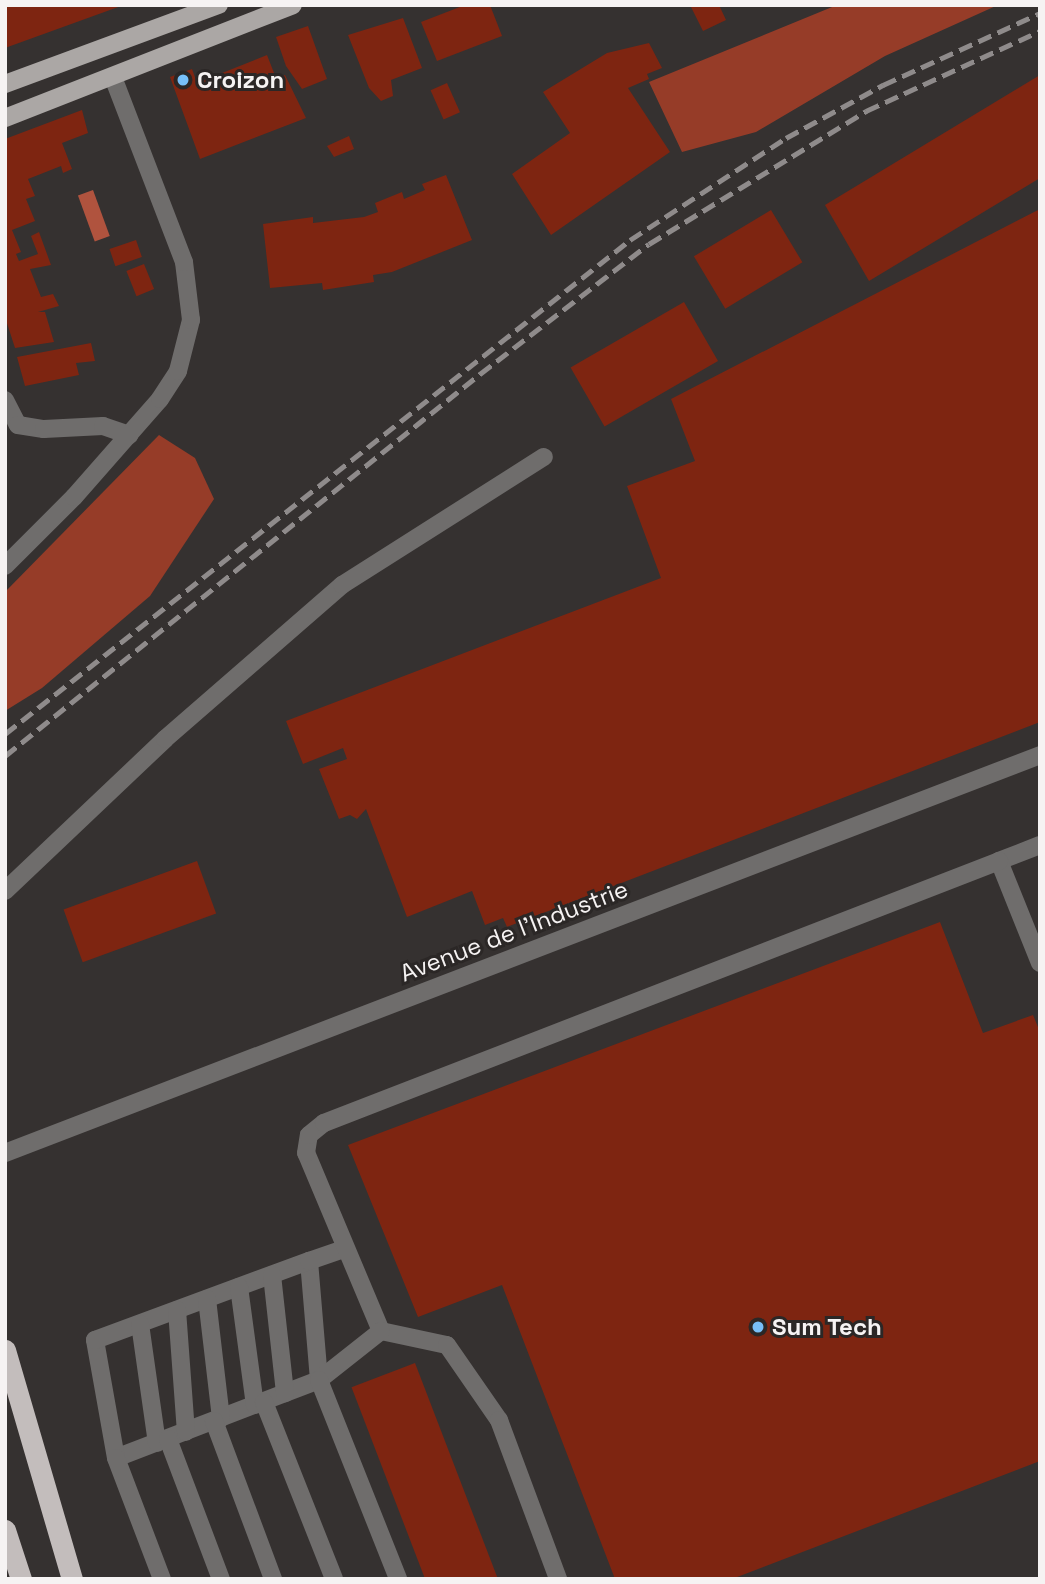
<!DOCTYPE html>
<style>
body{margin:0}
#map{position:relative;width:1045px;height:1584px;overflow:hidden;background:#353130;font-family:"Space Grotesk",sans-serif}
div>[style]{position:absolute}
[style*='--x']{left:calc(var(--x)*1px);top:calc(var(--y)*1px);width:calc(var(--w)*1px);rotate:calc(var(--a)*1deg)}
.forest>*{inset:0;background:#963c28}
.water>*{inset:0;background:#b0533e;transform-origin:0 0}
.building>*{inset:0;background:#7e2511;transform-origin:0 0}
.minor>*{height:18px;margin:-9px;padding:0 9px;transform-origin:9px;border-radius:9px;background:#6f6d6c}
.major>*{height:18px;margin:-9px;padding:0 9px;transform-origin:9px;border-radius:9px;background:#aba7a5}
.highway>*{height:21px;margin:-10.5px;padding:0 10.5px;transform-origin:10.5px;border-radius:10.5px;background:#c3bdbc}
.rail>*{height:5px;margin-top:-2.5px;transform-origin:0;background:repeating-linear-gradient(90deg,#8f8b8b 0 14px,transparent 0 21px)}
.dots>*{width:19px;height:19px;translate:-50% -50%;box-sizing:border-box;border:4px solid #2b2726;border-radius:50%}
span{translate:-50% -50%;white-space:nowrap;text-align:center;line-height:1.15;-webkit-text-stroke:6px #2b2726;paint-order:stroke}
.poi-label{font-size:24px;color:#f6f3f3;font-weight:700}
.left{translate:0 -50%;text-align:left}
.street-label{font-size:24px;color:#f6f3f3}
.frame{position:absolute;inset:0;border:7px solid #f6f3f3;pointer-events:none}
</style>
<div id="map">
<div class="forest">
<div style="clip-path:polygon(837px 5px,998px 5px,885px 56px,756px 132px,682px 152px,649px 82px)"></div>
<div style="clip-path:polygon(159px 435px,195px 458px,214px 499px,150px 596px,42px 688px,5px 711px,5px 592px)"></div>
</div>
<div class="water">
<div style="left:93px;top:190px;width:49px;height:16px;rotate:70deg"></div>
</div>
<div class="building">
<div style="clip-path:polygon(5px 5px,121px 5px,121px 6px,5px 48px)"></div>
<div style="clip-path:polygon(465px 5px,490px 5px,502px 36px,437px 61px,421px 22px)"></div>
<div style="clip-path:polygon(690px 5px,719px 5px,726px 20px,703px 31px)"></div>
<div style="clip-path:polygon(403px 18px,422px 68px,391px 80px,393px 96px,381px 101px,369px 88px,348px 35px)"></div>
<div style="clip-path:polygon(308px 26px,327px 79px,302px 89px,286px 66px,276px 37px)"></div>
<div style="clip-path:polygon(649px 43px,662px 68px,647px 74px,649px 79px,628px 88px,670px 152px,551px 235px,512px 174px,570px 133px,543px 92px,607px 53px)"></div>
<div style="clip-path:polygon(267px 55px,276px 78px,285px 75px,306px 118px,200px 159px,170px 77px,192px 69px,197px 83px)"></div>
<div style="clip-path:polygon(1040px 75px,1040px 178px,869px 281px,825px 205px)"></div>
<div style="left:447px;top:83px;width:32px;height:18px;rotate:66deg"></div>
<div style="clip-path:polygon(82px 110px,88px 133px,62px 143px,72px 169px,63px 173px,61px 166px,28px 179px,35px 196px,26px 199px,35px 221px,12px 230px,21px 252px,16px 254px,19px 261px,38px 254px,31px 236px,39px 232px,51px 265px,30px 269px,41px 297px,53px 294px,59px 306px,38px 312px,45px 312px,54px 342px,15px 348px,5px 317px,5px 139px)"></div>
<div style="clip-path:polygon(349px 136px,354px 149px,334px 157px,327px 146px)"></div>
<div style="clip-path:polygon(446px 175px,472px 240px,392px 272px,373px 275px,374px 282px,323px 290px,322px 283px,270px 288px,263px 224px,313px 217px,313px 223px,364px 217px,378px 212px,375px 203px,402px 192px,404px 199px,425px 190px,422px 184px)"></div>
<div style="clip-path:polygon(1040px 209px,1040px 722px,507px 927px,503px 918px,485px 925px,472px 891px,407px 917px,366px 809px,357px 819px,350px 815px,339px 819px,319px 769px,347px 759px,343px 748px,303px 764px,286px 721px,661px 578px,627px 486px,695px 461px,671px 399px)"></div>
<div style="left:771px;top:210px;width:61px;height:90px;rotate:59deg"></div>
<div style="left:136px;top:240px;width:18px;height:28px;rotate:71deg"></div>
<div style="left:144px;top:264px;width:27px;height:19px;rotate:68deg"></div>
<div style="left:684px;top:302px;width:68px;height:131px;rotate:60deg"></div>
<div style="clip-path:polygon(91px 343px,95px 361px,76px 363px,79px 375px,25px 386px,17px 357px)"></div>
<div style="left:197px;top:861px;width:56px;height:142px;rotate:70deg"></div>
<div style="clip-path:polygon(940px 922px,983px 1033px,1033px 1015px,1040px 1032px,1040px 1461px,732px 1579px,615px 1579px,502px 1285px,418px 1317px,348px 1145px)"></div>
<div style="left:415px;top:1363px;width:232px;height:68px;rotate:69deg"></div>
</div>
<div class="minor">
<div style="--x:5;--y:400;--w:28;--a:63"></div>
<div style="--x:18;--y:425;--w:26;--a:9"></div>
<div style="--x:44;--y:429;--w:59;--a:-2.9"></div>
<div style="--x:103;--y:426;--w:28;--a:19"></div>
<div style="--x:5;--y:566;--w:98;--a:-45"></div>
<div style="--x:74;--y:497;--w:130;--a:-48.7"></div>
<div style="--x:160;--y:399;--w:33;--a:-57"></div>
<div style="--x:178;--y:371;--w:53;--a:-75.7"></div>
<div style="--x:191;--y:320;--w:58;--a:-96.9"></div>
<div style="--x:184;--y:262;--w:198;--a:-111"></div>
<div style="--x:1040;--y:845;--w:44;--a:158.7"></div>
<div style="--x:999;--y:861;--w:110;--a:68.1"></div>
<div style="--x:5;--y:891;--w:221;--a:-43.5"></div>
<div style="--x:165;--y:739;--w:235;--a:-41"></div>
<div style="--x:342;--y:585;--w:239;--a:-32.4"></div>
<div style="--x:5;--y:1153;--w:1109;--a:-21.03"></div>
<div style="--x:309;--y:1261;--w:119;--a:85.2"></div>
<div style="--x:319;--y:1380;--w:217;--a:159"></div>
<div style="--x:116;--y:1458;--w:120;--a:-100.1"></div>
<div style="--x:95;--y:1340;--w:228;--a:-20.3"></div>
<div style="--x:309;--y:1261;--w:36;--a:-19"></div>
<div style="--x:272;--y:1275;--w:119;--a:83.7"></div>
<div style="--x:239;--y:1287;--w:119;--a:82.3"></div>
<div style="--x:207;--y:1299;--w:120;--a:83.3"></div>
<div style="--x:177;--y:1310;--w:122;--a:85.8"></div>
<div style="--x:140;--y:1324;--w:120;--a:81.9"></div>
<div style="--x:381;--y:1331;--w:193;--a:-112.8"></div>
<div style="--x:306;--y:1153;--w:18;--a:-81"></div>
<div style="--x:309;--y:1135;--w:19;--a:-39"></div>
<div style="--x:324;--y:1123;--w:724;--a:-21.21"></div>
<div style="--x:381;--y:1331;--w:67;--a:12"></div>
<div style="--x:447;--y:1345;--w:91;--a:55.3"></div>
<div style="--x:499;--y:1420;--w:170;--a:69.6"></div>
<div style="--x:381;--y:1331;--w:79;--a:141.7"></div>
<div style="--x:319;--y:1380;--w:214;--a:68.3"></div>
<div style="--x:264;--y:1402;--w:190;--a:68.4"></div>
<div style="--x:214;--y:1421;--w:169;--a:69.5"></div>
<div style="--x:168;--y:1439;--w:150;--a:69.3"></div>
<div style="--x:116;--y:1458;--w:129;--a:69.2"></div>
</div>
<div class="major">
<div style="--x:5;--y:84;--w:228;--a:-20.3"></div>
<div style="--x:5;--y:118;--w:309;--a:-21.4"></div>
</div>
<div class="highway">
<div style="--x:5;--y:1350;--w:239;--a:73.7"></div>
<div style="--x:5;--y:1530;--w:52;--a:71.9"></div>
</div>
<div class="rail">
<div style="--x:5;--y:734;--w:797;--a:-38.32"></div>
<div style="--x:630;--y:240;--w:186;--a:-33.2"></div>
<div style="--x:786;--y:138;--w:111;--a:-28.7"></div>
<div style="--x:883;--y:85;--w:173;--a:-24.6"></div>
<div style="--x:5;--y:756;--w:610;--a:-38.81"></div>
<div style="--x:480;--y:374;--w:213;--a:-37.6"></div>
<div style="--x:649;--y:244;--w:255;--a:-31.5"></div>
<div style="--x:866;--y:111;--w:192;--a:-24.7"></div>
</div>
<div class="dots">
<div style="left:183px;top:80px;background:#78bff8"></div>
<div style="left:758px;top:1327px;background:#78bff8"></div>
</div>
<div class="poi-label">
<span class="left" style="left:197px;top:80px">Croizon</span>
<span class="left" style="left:772px;top:1327px">Sum Tech</span>
</div>
<div class="street-label">
<span style="left:514px;top:931px;rotate:-21deg">Avenue de l'Industrie</span>
</div>
<div class="frame"></div>
</div>
